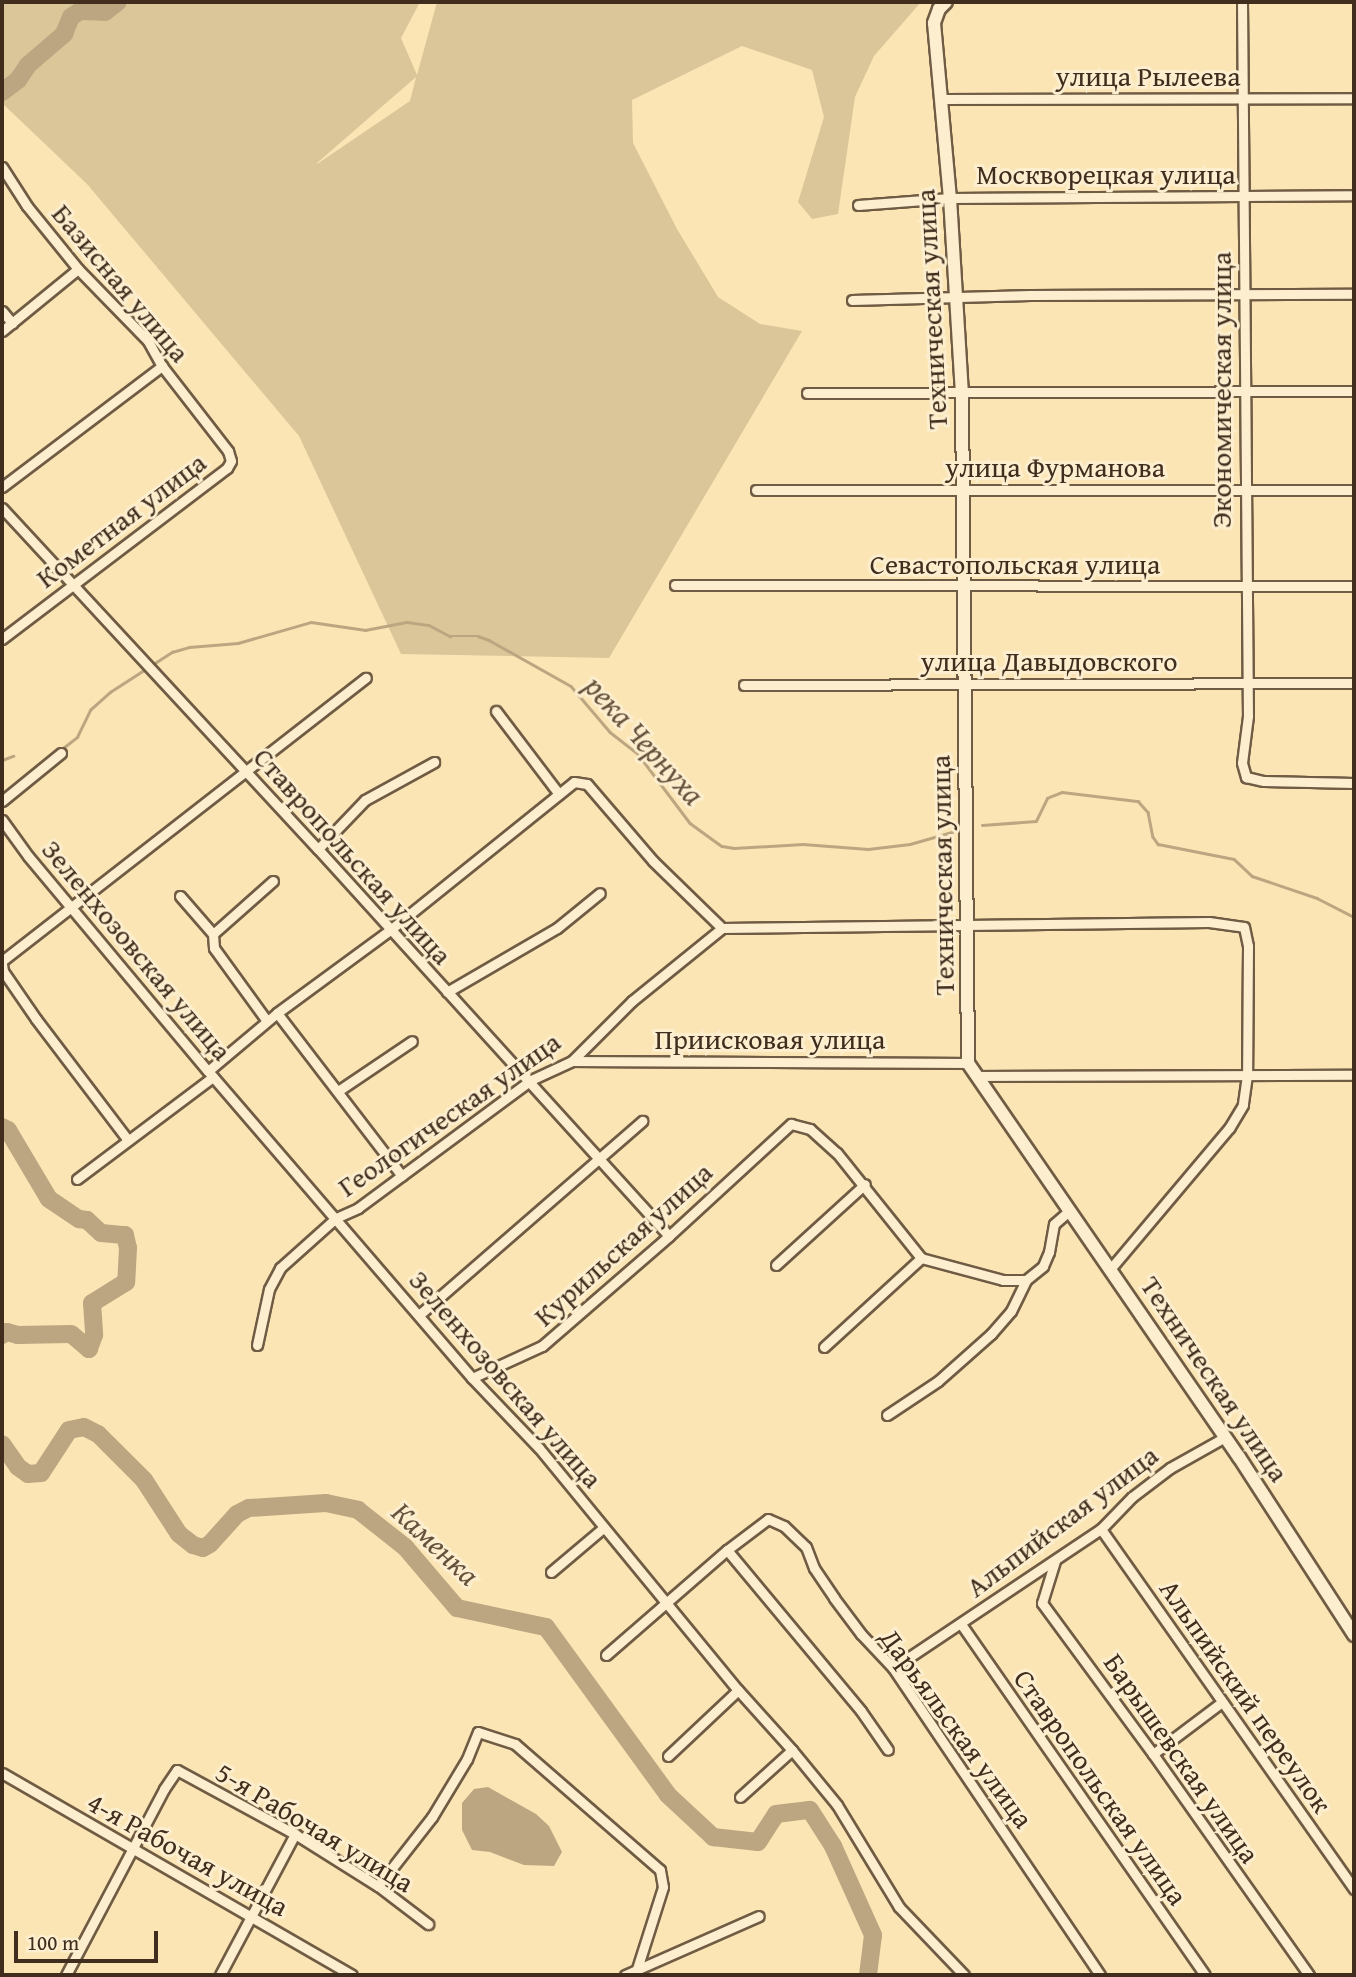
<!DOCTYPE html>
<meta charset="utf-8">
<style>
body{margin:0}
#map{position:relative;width:1356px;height:1977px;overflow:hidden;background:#fbe5b4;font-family:"Gentium Book Plus",serif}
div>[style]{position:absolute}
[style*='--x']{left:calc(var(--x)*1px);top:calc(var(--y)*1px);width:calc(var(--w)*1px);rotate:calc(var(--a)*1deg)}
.green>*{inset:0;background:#dbc69a}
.water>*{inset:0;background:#bca681}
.stream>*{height:2.5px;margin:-1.25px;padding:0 1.25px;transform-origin:1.25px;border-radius:1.25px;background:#bca681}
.river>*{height:18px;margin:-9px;padding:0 9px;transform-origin:9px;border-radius:9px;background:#bca681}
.roads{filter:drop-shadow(2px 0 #705b44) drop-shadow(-2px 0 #705b44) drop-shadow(0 2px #705b44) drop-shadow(0 -2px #705b44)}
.street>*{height:9px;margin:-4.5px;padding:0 4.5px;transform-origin:4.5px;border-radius:4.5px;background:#fceece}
.secondary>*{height:12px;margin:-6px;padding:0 6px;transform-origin:6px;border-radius:6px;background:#fceece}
span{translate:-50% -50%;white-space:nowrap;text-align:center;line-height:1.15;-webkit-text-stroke:6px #fceece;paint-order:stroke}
.street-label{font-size:28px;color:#412d1e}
.water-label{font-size:30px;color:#66513c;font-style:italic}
.frame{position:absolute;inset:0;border:4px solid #412d1e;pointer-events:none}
.scale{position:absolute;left:14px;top:1931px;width:144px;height:32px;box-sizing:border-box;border:4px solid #412d1e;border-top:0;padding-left:9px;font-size:21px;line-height:24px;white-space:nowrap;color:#412d1e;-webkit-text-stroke:5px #fceece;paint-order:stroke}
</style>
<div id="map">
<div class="green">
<div style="clip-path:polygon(evenodd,2px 2px,420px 2px,401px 38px,417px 75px,437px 2px,921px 2px,874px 56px,855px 97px,838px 214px,812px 219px,798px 202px,824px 117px,812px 70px,742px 46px,632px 100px,633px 143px,677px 229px,718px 297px,760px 324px,802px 331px,609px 658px,401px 654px,299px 436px,87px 184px,2px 103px,2px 2px,416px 77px,410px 101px,317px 164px,317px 163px,416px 77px)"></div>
</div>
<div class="water">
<div style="clip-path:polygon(488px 1787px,536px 1814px,549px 1826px,562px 1852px,554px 1866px,524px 1865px,490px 1852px,472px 1850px,462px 1830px,462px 1803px,474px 1789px)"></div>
</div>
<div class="stream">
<div style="--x:63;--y:748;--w:18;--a:-38"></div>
<div style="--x:77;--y:737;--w:30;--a:-64"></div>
<div style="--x:90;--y:710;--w:27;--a:-42"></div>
<div style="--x:110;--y:692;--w:74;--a:-32.8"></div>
<div style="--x:172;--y:652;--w:18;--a:-16"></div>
<div style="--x:189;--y:647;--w:49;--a:-4.7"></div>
<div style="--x:238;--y:643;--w:76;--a:-16"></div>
<div style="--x:311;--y:622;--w:55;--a:8.4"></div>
<div style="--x:365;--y:630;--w:43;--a:-10.8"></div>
<div style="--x:407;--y:622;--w:22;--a:8"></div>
<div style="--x:429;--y:625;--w:24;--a:28"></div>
<div style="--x:450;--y:636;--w:28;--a:0"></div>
<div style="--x:478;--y:636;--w:12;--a:20"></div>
<div style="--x:489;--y:640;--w:94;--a:29.3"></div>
<div style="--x:571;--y:686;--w:60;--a:49.7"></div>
<div style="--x:610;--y:732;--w:36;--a:38"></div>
<div style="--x:638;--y:754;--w:86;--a:53"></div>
<div style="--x:690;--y:823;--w:39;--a:36"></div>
<div style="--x:722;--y:846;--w:12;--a:9"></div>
<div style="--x:734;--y:848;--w:69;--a:-3.3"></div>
<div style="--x:803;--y:844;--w:65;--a:4.4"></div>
<div style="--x:868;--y:849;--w:42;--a:-6.8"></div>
<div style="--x:910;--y:844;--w:44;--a:-15.9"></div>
<div style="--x:2;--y:760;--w:12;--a:-20"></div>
<div style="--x:982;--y:825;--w:54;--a:-4.2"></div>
<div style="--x:1036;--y:821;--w:25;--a:-64"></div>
<div style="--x:1047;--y:798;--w:16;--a:-22"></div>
<div style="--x:1062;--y:792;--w:77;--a:6.8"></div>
<div style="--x:1138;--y:801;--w:15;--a:48"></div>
<div style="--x:1148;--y:812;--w:25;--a:79"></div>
<div style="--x:1153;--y:837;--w:9;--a:54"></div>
<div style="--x:1158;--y:844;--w:77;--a:11.2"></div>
<div style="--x:1234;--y:859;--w:25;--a:43"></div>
<div style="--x:1252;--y:876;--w:69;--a:18.7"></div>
<div style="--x:1317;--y:898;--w:42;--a:27.2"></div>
</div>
<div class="river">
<div style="--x:2;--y:92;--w:20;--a:-37"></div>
<div style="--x:18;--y:80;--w:18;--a:-56"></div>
<div style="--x:28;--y:65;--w:48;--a:-40.7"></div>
<div style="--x:64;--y:34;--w:18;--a:-68"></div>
<div style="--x:71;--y:17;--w:11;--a:-34"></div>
<div style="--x:80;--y:11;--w:25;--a:2"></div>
<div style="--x:105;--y:12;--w:16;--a:-38"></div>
<div style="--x:2;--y:1127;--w:7;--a:27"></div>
<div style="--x:8;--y:1130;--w:80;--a:59.3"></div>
<div style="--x:49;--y:1199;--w:36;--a:34"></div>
<div style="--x:79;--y:1219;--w:8;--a:7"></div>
<div style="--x:87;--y:1220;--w:19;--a:43"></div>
<div style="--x:101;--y:1233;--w:24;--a:5"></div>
<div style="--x:125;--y:1235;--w:13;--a:77"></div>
<div style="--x:128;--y:1248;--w:34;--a:93"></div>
<div style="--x:126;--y:1282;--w:40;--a:148"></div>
<div style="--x:92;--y:1303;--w:32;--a:86"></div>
<div style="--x:94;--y:1335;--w:15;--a:110"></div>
<div style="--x:89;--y:1349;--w:23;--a:-140"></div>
<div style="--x:71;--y:1334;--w:53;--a:178.9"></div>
<div style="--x:18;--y:1335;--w:11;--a:-165"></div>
<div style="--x:7;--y:1332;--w:6;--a:149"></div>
<div style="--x:2;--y:1444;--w:28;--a:55"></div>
<div style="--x:18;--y:1467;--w:12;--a:35"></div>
<div style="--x:28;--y:1474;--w:13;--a:-4"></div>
<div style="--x:41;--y:1473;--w:51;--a:-56.9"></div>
<div style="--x:69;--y:1430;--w:15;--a:-11"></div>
<div style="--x:84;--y:1427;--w:16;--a:27"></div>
<div style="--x:98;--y:1434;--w:65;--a:45"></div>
<div style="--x:144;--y:1480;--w:64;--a:57.1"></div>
<div style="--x:179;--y:1534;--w:18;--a:38"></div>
<div style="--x:193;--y:1545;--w:10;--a:17"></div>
<div style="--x:203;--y:1548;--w:8;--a:-30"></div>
<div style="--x:210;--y:1544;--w:40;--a:-48"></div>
<div style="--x:237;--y:1514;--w:13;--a:-27"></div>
<div style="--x:249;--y:1508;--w:77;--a:-3.7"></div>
<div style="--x:326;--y:1503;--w:33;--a:12"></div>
<div style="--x:358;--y:1510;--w:60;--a:38.2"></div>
<div style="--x:405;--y:1547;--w:80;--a:49.6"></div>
<div style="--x:457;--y:1608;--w:91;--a:12.1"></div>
<div style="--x:546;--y:1627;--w:208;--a:54"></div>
<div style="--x:668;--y:1795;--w:62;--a:43"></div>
<div style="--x:713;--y:1837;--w:45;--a:6.3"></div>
<div style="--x:758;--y:1842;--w:33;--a:-57"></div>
<div style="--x:776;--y:1814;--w:34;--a:-7"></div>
<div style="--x:810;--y:1810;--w:43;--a:57.4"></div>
<div style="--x:833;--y:1846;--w:98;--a:65.8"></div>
<div style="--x:873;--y:1935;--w:40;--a:97.1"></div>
</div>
<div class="roads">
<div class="street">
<div style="--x:1242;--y:2;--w:714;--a:89.52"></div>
<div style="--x:1248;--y:716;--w:47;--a:97.3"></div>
<div style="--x:1242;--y:763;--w:15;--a:74"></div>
<div style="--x:1246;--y:777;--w:18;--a:13"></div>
<div style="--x:1264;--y:781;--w:90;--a:1.3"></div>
<div style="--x:942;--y:99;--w:412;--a:-0.1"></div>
<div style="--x:2;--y:167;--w:46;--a:57.3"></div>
<div style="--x:27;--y:206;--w:81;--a:51"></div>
<div style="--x:78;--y:269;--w:100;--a:45.8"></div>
<div style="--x:148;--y:341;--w:29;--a:61"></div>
<div style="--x:162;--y:366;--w:108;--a:52.2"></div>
<div style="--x:228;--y:451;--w:10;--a:73"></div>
<div style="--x:231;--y:461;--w:8;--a:120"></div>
<div style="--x:227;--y:468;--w:283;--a:142.8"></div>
<div style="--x:858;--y:205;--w:92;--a:-4.4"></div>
<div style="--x:950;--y:198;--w:404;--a:-0.4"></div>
<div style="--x:852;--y:300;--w:178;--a:-1.6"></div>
<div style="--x:1030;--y:295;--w:324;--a:-0.2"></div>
<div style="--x:2;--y:311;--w:16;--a:50"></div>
<div style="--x:2;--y:331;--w:98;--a:-39.2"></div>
<div style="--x:807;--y:393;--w:547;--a:-0.21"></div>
<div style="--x:2;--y:487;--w:201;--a:-37.1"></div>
<div style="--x:756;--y:490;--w:598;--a:0"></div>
<div style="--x:2;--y:508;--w:465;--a:47.2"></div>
<div style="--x:318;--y:849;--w:522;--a:47.79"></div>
<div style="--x:675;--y:585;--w:679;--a:0.08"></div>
<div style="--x:744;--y:685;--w:610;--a:-0.19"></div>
<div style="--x:496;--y:711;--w:104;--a:52.8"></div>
<div style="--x:2;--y:801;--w:76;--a:-39.1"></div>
<div style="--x:2;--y:820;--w:44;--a:54.2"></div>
<div style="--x:28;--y:856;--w:280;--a:50.1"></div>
<div style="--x:208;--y:1071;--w:405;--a:49.3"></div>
<div style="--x:472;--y:1378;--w:97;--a:46.3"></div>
<div style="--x:539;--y:1448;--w:313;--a:50.6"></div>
<div style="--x:738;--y:1690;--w:81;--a:48"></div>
<div style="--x:792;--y:1750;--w:71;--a:50.7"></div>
<div style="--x:837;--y:1805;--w:119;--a:58.7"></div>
<div style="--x:899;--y:1907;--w:94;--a:46.3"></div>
<div style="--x:318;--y:849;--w:68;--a:-46.2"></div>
<div style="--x:365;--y:800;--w:79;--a:-28.8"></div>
<div style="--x:180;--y:896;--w:50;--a:49"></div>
<div style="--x:213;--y:934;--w:14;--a:86"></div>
<div style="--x:214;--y:948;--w:90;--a:54"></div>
<div style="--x:213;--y:934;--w:80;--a:-41.5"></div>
<div style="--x:2;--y:961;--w:461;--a:-37.9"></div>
<div style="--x:2;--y:964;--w:7;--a:82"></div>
<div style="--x:3;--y:971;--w:58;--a:55.5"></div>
<div style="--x:36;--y:1019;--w:152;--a:52.8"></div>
<div style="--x:447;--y:992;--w:127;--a:-30.2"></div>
<div style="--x:557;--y:928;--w:55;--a:-39.1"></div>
<div style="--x:277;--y:1013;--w:205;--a:52.5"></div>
<div style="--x:572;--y:1061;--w:396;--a:0.3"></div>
<div style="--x:208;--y:1071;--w:90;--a:-40"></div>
<div style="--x:277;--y:1013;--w:140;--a:-36.3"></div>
<div style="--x:390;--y:930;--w:236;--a:-38.8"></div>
<div style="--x:574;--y:782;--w:13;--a:9"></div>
<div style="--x:587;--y:784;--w:101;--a:49.4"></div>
<div style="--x:653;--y:861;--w:96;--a:44.2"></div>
<div style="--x:976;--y:1076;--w:378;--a:-0.2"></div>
<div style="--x:338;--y:1091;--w:89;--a:-34"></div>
<div style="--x:77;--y:1179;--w:170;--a:-36.9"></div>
<div style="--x:776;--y:1265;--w:120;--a:-42.3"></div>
<div style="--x:419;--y:1315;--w:296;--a:-41"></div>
<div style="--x:257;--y:1345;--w:57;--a:-77.9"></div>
<div style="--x:269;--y:1289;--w:24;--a:-62"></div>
<div style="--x:280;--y:1268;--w:75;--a:-41.8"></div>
<div style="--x:336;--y:1218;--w:24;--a:-24"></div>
<div style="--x:358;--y:1208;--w:215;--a:-36.5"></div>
<div style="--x:531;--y:1080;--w:45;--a:-24.9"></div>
<div style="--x:572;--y:1061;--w:85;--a:-45"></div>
<div style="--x:632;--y:1001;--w:116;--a:-39"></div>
<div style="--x:722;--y:928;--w:487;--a:-0.7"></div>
<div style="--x:1209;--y:922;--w:35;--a:8"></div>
<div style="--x:1244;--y:927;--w:19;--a:78"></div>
<div style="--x:1248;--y:946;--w:129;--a:90.4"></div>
<div style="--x:1247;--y:1075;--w:30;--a:98"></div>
<div style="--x:1243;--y:1105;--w:27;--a:121"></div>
<div style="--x:1229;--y:1128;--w:183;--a:130.1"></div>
<div style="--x:824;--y:1347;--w:132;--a:-42.5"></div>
<div style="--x:472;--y:1378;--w:77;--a:-24.6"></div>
<div style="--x:542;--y:1346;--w:168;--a:-40.9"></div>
<div style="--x:669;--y:1236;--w:166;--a:-42.6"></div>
<div style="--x:791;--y:1124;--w:20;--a:15"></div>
<div style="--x:810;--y:1129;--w:36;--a:42"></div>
<div style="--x:837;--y:1153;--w:134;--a:51.3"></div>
<div style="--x:921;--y:1258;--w:85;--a:15"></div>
<div style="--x:1003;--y:1280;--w:23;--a:0"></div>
<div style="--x:1026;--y:1280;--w:22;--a:-39"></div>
<div style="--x:1043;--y:1266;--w:15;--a:-67"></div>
<div style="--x:1049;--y:1252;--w:28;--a:-80"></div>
<div style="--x:1054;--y:1224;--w:20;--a:-41"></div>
<div style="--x:887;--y:1415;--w:61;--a:-33.7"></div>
<div style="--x:938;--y:1381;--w:71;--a:-41.6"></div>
<div style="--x:991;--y:1334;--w:30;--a:-49"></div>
<div style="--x:1011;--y:1311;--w:34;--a:-64"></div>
<div style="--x:1101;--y:1529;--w:440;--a:54.9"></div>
<div style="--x:727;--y:1550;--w:209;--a:50.2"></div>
<div style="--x:861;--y:1711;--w:47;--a:55.3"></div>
<div style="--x:1055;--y:1561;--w:44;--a:107.2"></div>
<div style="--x:1042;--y:1603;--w:187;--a:53.7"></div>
<div style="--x:1153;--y:1754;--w:271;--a:54.8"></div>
<div style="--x:551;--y:1572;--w:68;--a:-40.2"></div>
<div style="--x:961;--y:1624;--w:427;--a:55.2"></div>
<div style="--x:606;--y:1655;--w:160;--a:-41"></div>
<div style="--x:727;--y:1550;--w:51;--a:-37.1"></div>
<div style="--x:768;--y:1519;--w:17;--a:24"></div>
<div style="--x:784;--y:1526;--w:30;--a:44"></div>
<div style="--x:806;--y:1547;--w:22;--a:69"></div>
<div style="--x:814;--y:1568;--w:36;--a:56"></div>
<div style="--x:834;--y:1598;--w:45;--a:53.1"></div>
<div style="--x:861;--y:1634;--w:47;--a:46.7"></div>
<div style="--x:893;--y:1668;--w:370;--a:56"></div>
<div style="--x:893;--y:1668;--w:250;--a:-33.8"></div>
<div style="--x:1101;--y:1529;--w:45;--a:-45.9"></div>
<div style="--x:1132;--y:1497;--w:48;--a:-37.3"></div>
<div style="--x:1170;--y:1468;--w:63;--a:-29.4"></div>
<div style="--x:1153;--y:1754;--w:86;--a:-37"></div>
<div style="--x:668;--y:1756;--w:96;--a:-43.3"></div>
<div style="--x:2;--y:1773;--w:404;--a:30"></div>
<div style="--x:740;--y:1797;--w:70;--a:-42.1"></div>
<div style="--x:378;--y:1886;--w:88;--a:-52"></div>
<div style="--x:432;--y:1817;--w:68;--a:-58.9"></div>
<div style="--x:467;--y:1759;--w:29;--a:-68"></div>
<div style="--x:478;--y:1732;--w:39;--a:18"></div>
<div style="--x:515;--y:1744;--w:192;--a:41"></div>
<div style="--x:660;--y:1870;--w:17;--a:80"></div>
<div style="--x:663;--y:1887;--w:86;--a:107.6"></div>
<div style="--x:66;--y:1975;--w:210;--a:-62.2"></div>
<div style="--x:164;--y:1789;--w:23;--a:-56"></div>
<div style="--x:177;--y:1770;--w:134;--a:28.5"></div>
<div style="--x:295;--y:1834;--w:98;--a:32.1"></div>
<div style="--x:378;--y:1886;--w:63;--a:37.2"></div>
<div style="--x:220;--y:1975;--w:160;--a:-62"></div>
<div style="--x:625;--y:1975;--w:146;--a:-23.8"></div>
</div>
<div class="secondary">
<div style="--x:946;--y:2;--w:10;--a:135"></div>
<div style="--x:939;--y:9;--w:15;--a:110"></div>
<div style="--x:934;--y:23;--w:176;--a:84.8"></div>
<div style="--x:950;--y:198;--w:195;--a:86.5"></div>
<div style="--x:962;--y:393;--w:670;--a:89.49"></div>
<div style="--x:968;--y:1063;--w:478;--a:55.5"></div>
<div style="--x:1239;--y:1457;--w:212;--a:57.1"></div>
</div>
</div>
<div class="street-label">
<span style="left:1148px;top:76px">улица Рылеева</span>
<span style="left:1106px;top:174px">Москворецкая улица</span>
<span style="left:121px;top:283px;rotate:50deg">Базисная улица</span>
<span style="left:931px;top:309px;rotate:-93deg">Техническая улица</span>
<span style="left:1221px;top:390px;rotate:-90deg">Экономическая улица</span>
<span style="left:1055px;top:467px">улица Фурманова</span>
<span style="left:121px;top:520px;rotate:-37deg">Кометная улица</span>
<span style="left:1015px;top:564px">Севастопольская улица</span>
<span style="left:1049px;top:661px">улица Давыдовского</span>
<span style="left:353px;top:856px;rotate:48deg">Ставропольская улица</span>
<span style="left:942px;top:875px;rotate:-91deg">Техническая улица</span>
<span style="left:137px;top:950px;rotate:50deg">Зеленхозовская улица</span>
<span style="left:770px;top:1039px">Приисковая улица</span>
<span style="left:449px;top:1114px;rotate:-35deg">Геологическая улица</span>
<span style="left:623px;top:1244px;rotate:-42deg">Курильская улица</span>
<span style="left:506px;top:1379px;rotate:49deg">Зеленхозовская улица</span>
<span style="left:1215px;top:1379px;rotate:56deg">Техническая улица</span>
<span style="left:1062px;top:1521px;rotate:-37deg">Альпийская улица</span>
<span style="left:1246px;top:1696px;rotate:55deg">Альпийский переулок</span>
<span style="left:957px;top:1728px;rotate:54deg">Дарьяльская улица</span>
<span style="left:1182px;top:1758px;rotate:55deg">Барышевская улица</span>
<span style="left:1101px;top:1787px;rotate:55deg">Ставропольская улица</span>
<span style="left:315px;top:1827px;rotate:31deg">5-я Рабочая улица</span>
<span style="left:188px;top:1854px;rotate:29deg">4-я Рабочая улица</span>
</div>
<div class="water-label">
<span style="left:645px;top:740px;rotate:48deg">река Чернуха</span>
<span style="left:436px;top:1543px;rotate:43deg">Каменка</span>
</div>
<div class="frame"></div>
<div class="scale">100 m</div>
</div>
